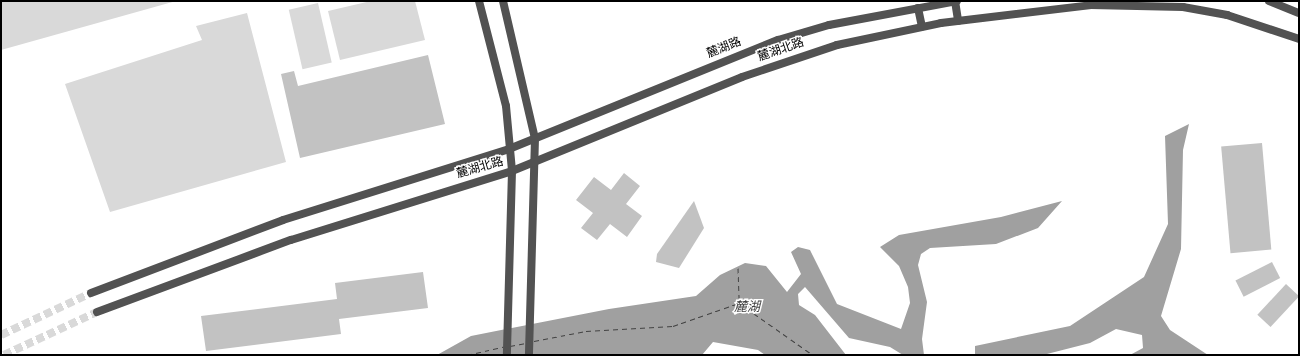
<!DOCTYPE html>
<meta charset="utf-8">
<style>
body{margin:0}
#map{position:relative;width:1300px;height:356px;overflow:hidden;background:#fff;font-family:Karla,"Noto Sans SC",sans-serif}
div>[style]{position:absolute}
[style*='--x']{left:calc(var(--x)*1px);top:calc(var(--y)*1px);width:calc(var(--w)*1px);rotate:calc(var(--a)*1deg)}
.green>*{inset:0;background:#d9d9d9;transform-origin:0 0}
.water>*{inset:0;background:#a0a0a0}
.ferry>*{height:1px;margin-top:-0.5px;transform-origin:0;background:repeating-linear-gradient(90deg,#414141 0 5px,transparent 0 9px)}
.building>*{inset:0;background:#c2c2c2;transform-origin:0 0}
.tertiary-tunnel>*{height:8px;margin-top:-4px;transform-origin:0;background:repeating-linear-gradient(90deg,#d9d9d9 0 8px,transparent 0 12px)}
.tertiary>*{height:8px;margin:-4px;padding:0 4px;transform-origin:4px;border-radius:4px;background:#525252}
span{translate:-50% -50%;white-space:nowrap;text-align:center;line-height:1.15;-webkit-text-stroke:3px #fff;paint-order:stroke}
.street-label{font-size:12px;color:#000}
.water-label{font-size:13px;color:#414141;font-style:italic}
.frame{position:absolute;inset:0;border:2px solid #000;pointer-events:none}
</style>
<div id="map">
<div class="green">
<div style="clip-path:polygon(1px 1px,176px 1px,1px 50px)"></div>
<div style="clip-path:polygon(371px 1px,415px 1px,425px 40px,340px 60px,328px 11px)"></div>
<div style="left:318px;top:3px;width:61px;height:30px;rotate:77deg"></div>
<div style="clip-path:polygon(247px 13px,286px 162px,110px 212px,65px 84px,202px 40px,196px 26px)"></div>
</div>
<div class="water">
<div style="clip-path:polygon(1189px 124px,1183px 150px,1181px 249px,1161px 316px,1170px 330px,1208px 355px,1130px 355px,1143px 348px,1142px 335px,1116px 329px,1090px 343px,1043px 355px,975px 355px,975px 346px,1070px 326px,1144px 277px,1168px 224px,1165px 136px)"></div>
<div style="clip-path:polygon(1062px 201px,1038px 228px,996px 244px,930px 248px,921px 254px,918px 265px,927px 302px,922px 339px,924px 355px,903px 355px,890px 347px,849px 338px,805px 287px,798px 294px,799px 305px,815px 315px,846px 355px,765px 355px,758px 350px,713px 342px,702px 355px,437px 355px,471px 336px,609px 309px,696px 296px,720px 275px,745px 263px,766px 266px,787px 292px,801px 274px,791px 252px,798px 247px,810px 250px,837px 304px,901px 329px,910px 303px,908px 287px,899px 266px,880px 247px,899px 235px,1001px 217px)"></div>
</div>
<div class="ferry">
<div style="--x:738;--y:268;--w:35;--a:88"></div>
<div style="--x:739;--y:303;--w:90;--a:35.1"></div>
<div style="--x:534;--y:341;--w:53;--a:-10.9"></div>
<div style="--x:586;--y:331;--w:87;--a:-3.3"></div>
<div style="--x:673;--y:326;--w:70;--a:-19.2"></div>
<div style="--x:510;--y:346;--w:15;--a:-11"></div>
<div style="--x:467;--y:355;--w:37;--a:-13"></div>
</div>
<div class="building">
<div style="clip-path:polygon(428px 55px,445px 124px,300px 158px,281px 74px,294px 71px,298px 86px)"></div>
<div style="left:1262px;top:143px;width:107px;height:41px;rotate:85deg"></div>
<div style="clip-path:polygon(624px 173px,640px 186px,626px 204px,642px 216px,627px 237px,610px 224px,597px 240px,581px 228px,593px 213px,576px 200px,594px 177px,611px 190px)"></div>
<div style="clip-path:polygon(694px 201px,704px 228px,679px 268px,656px 262px,657px 254px)"></div>
<div style="left:1272px;top:262px;width:18px;height:41px;rotate:63deg"></div>
<div style="clip-path:polygon(423px 272px,428px 308px,339px 319px,341px 334px,206px 351px,201px 316px,337px 299px,335px 283px)"></div>
<div style="left:1286px;top:284px;width:18px;height:42px;rotate:43deg"></div>
</div>
<div class="tertiary-tunnel">
<div style="--x:1;--y:335;--w:99;--a:-25"></div>
<div style="--x:4;--y:355;--w:102;--a:-24.8"></div>
</div>
<div class="tertiary">
<div style="--x:479;--y:1;--w:108;--a:75.6"></div>
<div style="--x:506;--y:106;--w:65;--a:84.7"></div>
<div style="--x:512;--y:171;--w:184;--a:91.6"></div>
<div style="--x:503;--y:1;--w:141;--a:76.9"></div>
<div style="--x:535;--y:138;--w:217;--a:91.6"></div>
<div style="--x:955;--y:1;--w:20;--a:81"></div>
<div style="--x:1269;--y:1;--w:32;--a:22"></div>
<div style="--x:918;--y:8;--w:19;--a:78"></div>
<div style="--x:91;--y:293;--w:205;--a:-20.8"></div>
<div style="--x:283;--y:220;--w:237;--a:-17.4"></div>
<div style="--x:509;--y:149;--w:290;--a:-22.1"></div>
<div style="--x:778;--y:40;--w:53;--a:-16.4"></div>
<div style="--x:829;--y:25;--w:130;--a:-10.6"></div>
<div style="--x:97;--y:312;--w:207;--a:-20.4"></div>
<div style="--x:291;--y:240;--w:232;--a:-17.3"></div>
<div style="--x:512;--y:171;--w:248;--a:-22.2"></div>
<div style="--x:742;--y:77;--w:100;--a:-18.6"></div>
<div style="--x:837;--y:45;--w:106;--a:-11.9"></div>
<div style="--x:941;--y:23;--w:151;--a:-6.8"></div>
<div style="--x:1091;--y:5;--w:92;--a:1.2"></div>
<div style="--x:1183;--y:7;--w:45;--a:10.3"></div>
<div style="--x:1227;--y:15;--w:76;--a:18.4"></div>
</div>
<div class="street-label">
<span style="left:724px;top:48px;rotate:-22deg">麓湖路</span>
<span style="left:781px;top:50px;rotate:-19deg">麓湖北路</span>
<span style="left:480px;top:168px;rotate:-16deg">麓湖北路</span>
</div>
<div class="water-label">
<span style="left:747px;top:307px">麓湖</span>
</div>
<div class="frame"></div>
</div>
